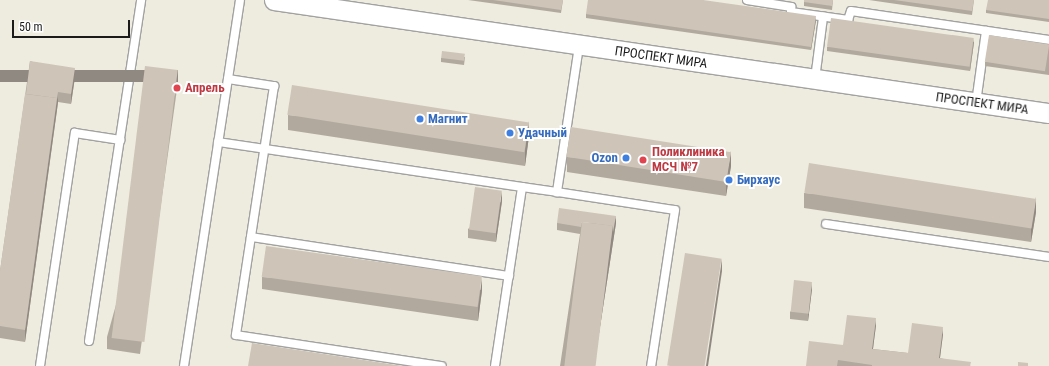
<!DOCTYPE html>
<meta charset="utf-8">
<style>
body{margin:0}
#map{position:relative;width:1049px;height:366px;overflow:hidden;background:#eeebdf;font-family:"Roboto Condensed",sans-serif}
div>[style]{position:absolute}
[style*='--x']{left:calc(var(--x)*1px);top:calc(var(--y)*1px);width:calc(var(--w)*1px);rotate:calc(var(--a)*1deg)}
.roads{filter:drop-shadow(1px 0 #a2a2a2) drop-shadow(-1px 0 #a2a2a2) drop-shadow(0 1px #a2a2a2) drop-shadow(0 -1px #a2a2a2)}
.service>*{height:8px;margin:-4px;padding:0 4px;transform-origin:4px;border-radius:4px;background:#fff}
.tertiary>*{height:19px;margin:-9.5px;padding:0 9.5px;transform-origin:9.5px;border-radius:9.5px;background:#fff}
.wall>*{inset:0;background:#b1a99e}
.shaded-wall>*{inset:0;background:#908981;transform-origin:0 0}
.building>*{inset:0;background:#cec4b8;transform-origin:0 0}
.dots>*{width:11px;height:11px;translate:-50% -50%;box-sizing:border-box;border:2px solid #fff;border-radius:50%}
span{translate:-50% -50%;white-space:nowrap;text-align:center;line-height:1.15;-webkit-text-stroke:4px #fff;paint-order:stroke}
.street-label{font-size:13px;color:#1b1b1b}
.health-label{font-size:13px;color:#be3a42;font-weight:700}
.left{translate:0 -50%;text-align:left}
.shop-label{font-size:13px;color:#366cbe;font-weight:700}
.right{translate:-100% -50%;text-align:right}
.scale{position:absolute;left:12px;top:20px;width:118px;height:18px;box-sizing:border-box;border:2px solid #1b1b1b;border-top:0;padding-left:5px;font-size:12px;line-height:14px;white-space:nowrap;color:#1b1b1b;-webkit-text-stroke:3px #fff;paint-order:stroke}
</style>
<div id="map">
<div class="roads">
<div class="service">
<div style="--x:747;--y:0;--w:45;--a:9"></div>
<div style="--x:791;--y:7;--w:5;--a:90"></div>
<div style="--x:791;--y:12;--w:58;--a:8"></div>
<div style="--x:848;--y:20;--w:9;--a:-72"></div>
<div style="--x:851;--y:11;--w:200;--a:8.3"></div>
<div style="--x:579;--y:46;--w:148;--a:98.6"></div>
<div style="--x:557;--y:192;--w:119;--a:8.7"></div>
<div style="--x:675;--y:210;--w:158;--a:98.7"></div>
<div style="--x:228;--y:79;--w:47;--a:8.7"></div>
<div style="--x:274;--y:86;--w:252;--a:98.7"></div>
<div style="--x:236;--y:335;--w:208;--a:8.6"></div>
<div style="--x:815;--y:79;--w:63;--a:-82.6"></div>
<div style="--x:976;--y:103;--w:73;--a:-82.1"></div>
<div style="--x:218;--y:142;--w:307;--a:8.4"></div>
<div style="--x:826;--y:224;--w:225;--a:8.4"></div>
<div style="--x:251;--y:237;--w:261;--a:8.6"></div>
<div style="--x:89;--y:341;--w:345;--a:-81.3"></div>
<div style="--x:40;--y:366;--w:236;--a:-81.5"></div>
<div style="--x:75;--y:133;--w:46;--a:8.8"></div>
<div style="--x:184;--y:366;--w:370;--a:-81.3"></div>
<div style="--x:495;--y:366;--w:181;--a:-81.4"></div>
<div style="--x:522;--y:187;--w:35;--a:8"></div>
</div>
<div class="tertiary">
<div style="--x:274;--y:0;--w:783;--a:8.3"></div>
</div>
</div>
<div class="wall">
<div style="clip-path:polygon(468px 0,563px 0,561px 13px)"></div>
<div style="clip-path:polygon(833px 0,832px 10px,804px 6px,804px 2px)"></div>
<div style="clip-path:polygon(869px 0,974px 0,972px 15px)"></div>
<div style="clip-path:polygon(1049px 0,1049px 22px,986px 13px,986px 10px)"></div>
<div style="clip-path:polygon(586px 14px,816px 20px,811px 50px,586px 18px)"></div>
<div style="clip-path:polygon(974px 42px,970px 71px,827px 51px,827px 47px)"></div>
<div style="clip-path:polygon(1049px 44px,1049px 75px,985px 66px,985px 62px)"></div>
<div style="clip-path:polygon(465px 57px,464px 65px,441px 62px,441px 58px)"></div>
<div style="clip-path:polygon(30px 61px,75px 77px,71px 104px,58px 102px,25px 342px,0 338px,0 271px)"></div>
<div style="clip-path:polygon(178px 82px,140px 354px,107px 349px,107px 337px)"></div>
<div style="clip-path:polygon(288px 115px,529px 136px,525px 166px,288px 130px)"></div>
<div style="clip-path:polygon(567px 157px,731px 166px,726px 196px,567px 172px)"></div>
<div style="clip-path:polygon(804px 193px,1036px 212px,1031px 242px,804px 208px)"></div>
<div style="clip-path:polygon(502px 201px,496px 242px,468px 238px,468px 229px)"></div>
<div style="clip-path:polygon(557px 223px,616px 223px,594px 366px,560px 366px,580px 234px,557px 230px)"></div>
<div style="clip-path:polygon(262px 277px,482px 290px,478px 321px,262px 289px)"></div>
<div style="clip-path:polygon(812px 289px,808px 321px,790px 319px,790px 312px)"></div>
<div style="clip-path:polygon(876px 325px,873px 349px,908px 353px,943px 334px,940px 358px,971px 366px,806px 366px,843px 345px)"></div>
</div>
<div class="shaded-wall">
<div style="clip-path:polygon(816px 16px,816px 20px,811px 50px,811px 47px)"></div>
<div style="clip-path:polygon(974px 38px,974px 42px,970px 71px,970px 68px)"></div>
<div style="clip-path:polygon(75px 68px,75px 77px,71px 104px,71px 94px)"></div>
<div style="left:178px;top:70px;width:12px;height:275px;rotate:90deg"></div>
<div style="clip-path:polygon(58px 92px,58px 102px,57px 110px,25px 342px,25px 330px)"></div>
<div style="clip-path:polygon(529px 121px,529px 136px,525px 166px,525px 151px)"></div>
<div style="clip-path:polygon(731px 151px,731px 166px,726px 196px,726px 181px)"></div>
<div style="clip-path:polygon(502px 191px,502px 201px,496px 242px,496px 233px)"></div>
<div style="clip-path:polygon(1036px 197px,1036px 212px,1031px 242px,1031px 227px)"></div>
<div style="clip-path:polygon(616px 216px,616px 223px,594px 366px,592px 366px,613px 226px)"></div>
<div style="clip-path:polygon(722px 259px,722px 271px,708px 366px,706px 366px)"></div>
<div style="clip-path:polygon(482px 278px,482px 290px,478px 321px,478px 309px)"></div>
<div style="clip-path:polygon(812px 282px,812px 289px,808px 321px,808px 314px)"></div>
<div style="clip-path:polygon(876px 318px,876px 325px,872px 356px,872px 349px)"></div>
<div style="clip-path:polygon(943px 327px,943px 334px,939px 365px,939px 358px)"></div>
</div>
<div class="building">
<div style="clip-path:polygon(493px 0,563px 0,561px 10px)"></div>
<div style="clip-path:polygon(588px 0,703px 0,816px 16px,811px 47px,586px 14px)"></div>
<div style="clip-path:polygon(804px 0,833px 0,832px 6px,804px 2px)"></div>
<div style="clip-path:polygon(894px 0,974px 0,972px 11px)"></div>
<div style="clip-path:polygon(988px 0,1049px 0,1049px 19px,986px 10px)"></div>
<div style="left:831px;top:18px;width:144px;height:29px;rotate:8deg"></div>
<div style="left:989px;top:35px;width:61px;height:27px;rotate:9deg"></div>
<div style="left:442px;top:51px;width:23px;height:7px;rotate:7deg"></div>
<div style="clip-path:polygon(30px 61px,75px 68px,71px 94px,58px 92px,57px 100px,57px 98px,26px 94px)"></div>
<div style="left:145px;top:66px;width:33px;height:274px;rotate:7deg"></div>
<div style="left:292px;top:85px;width:240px;height:30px;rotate:9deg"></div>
<div style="clip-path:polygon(25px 94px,57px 98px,25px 330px,0 326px,0 271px)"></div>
<div style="left:571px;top:127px;width:162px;height:30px;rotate:9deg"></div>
<div style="left:809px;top:163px;width:230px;height:30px;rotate:9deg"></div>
<div style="left:475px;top:187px;width:27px;height:43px;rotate:8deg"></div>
<div style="clip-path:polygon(559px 208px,616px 216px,613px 232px,613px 226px,582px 222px,581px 227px,557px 223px)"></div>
<div style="left:582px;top:222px;width:31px;height:146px;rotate:7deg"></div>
<div style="left:266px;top:246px;width:218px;height:31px;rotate:8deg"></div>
<div style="left:685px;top:253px;width:37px;height:114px;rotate:9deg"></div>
<div style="left:794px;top:280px;width:18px;height:32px;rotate:6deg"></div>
<div style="clip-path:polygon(847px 315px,876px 318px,872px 349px,908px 353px,912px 323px,943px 327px,939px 358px,971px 362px,970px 366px,872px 366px,872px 365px,838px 360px,837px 366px,806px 366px,809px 341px,843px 345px)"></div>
<div style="clip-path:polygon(252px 343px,403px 366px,248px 366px)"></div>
<div style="clip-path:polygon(1018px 362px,1028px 363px,1028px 366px,1018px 366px)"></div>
</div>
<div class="dots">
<div style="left:177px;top:88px;background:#e0444e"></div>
<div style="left:420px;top:119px;background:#3f7fe0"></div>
<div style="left:510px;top:133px;background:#3f7fe0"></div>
<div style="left:626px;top:158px;background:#3f7fe0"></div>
<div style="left:643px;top:160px;background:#e0444e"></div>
<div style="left:729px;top:180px;background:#3f7fe0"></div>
</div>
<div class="street-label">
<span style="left:661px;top:58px;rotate:8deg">ПРОСПЕКТ МИРА</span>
<span style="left:982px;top:104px;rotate:8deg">ПРОСПЕКТ МИРА</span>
</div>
<div class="health-label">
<span class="left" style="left:185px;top:88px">Апрель</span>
<span class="left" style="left:652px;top:160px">Поликлиника<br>МСЧ №7</span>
</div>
<div class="shop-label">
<span class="left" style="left:428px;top:119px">Магнит</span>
<span class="left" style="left:518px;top:133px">Удачный</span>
<span class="right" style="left:618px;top:158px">Ozon</span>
<span class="left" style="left:737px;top:180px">Бирхаус</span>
</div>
<div class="scale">50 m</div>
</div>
